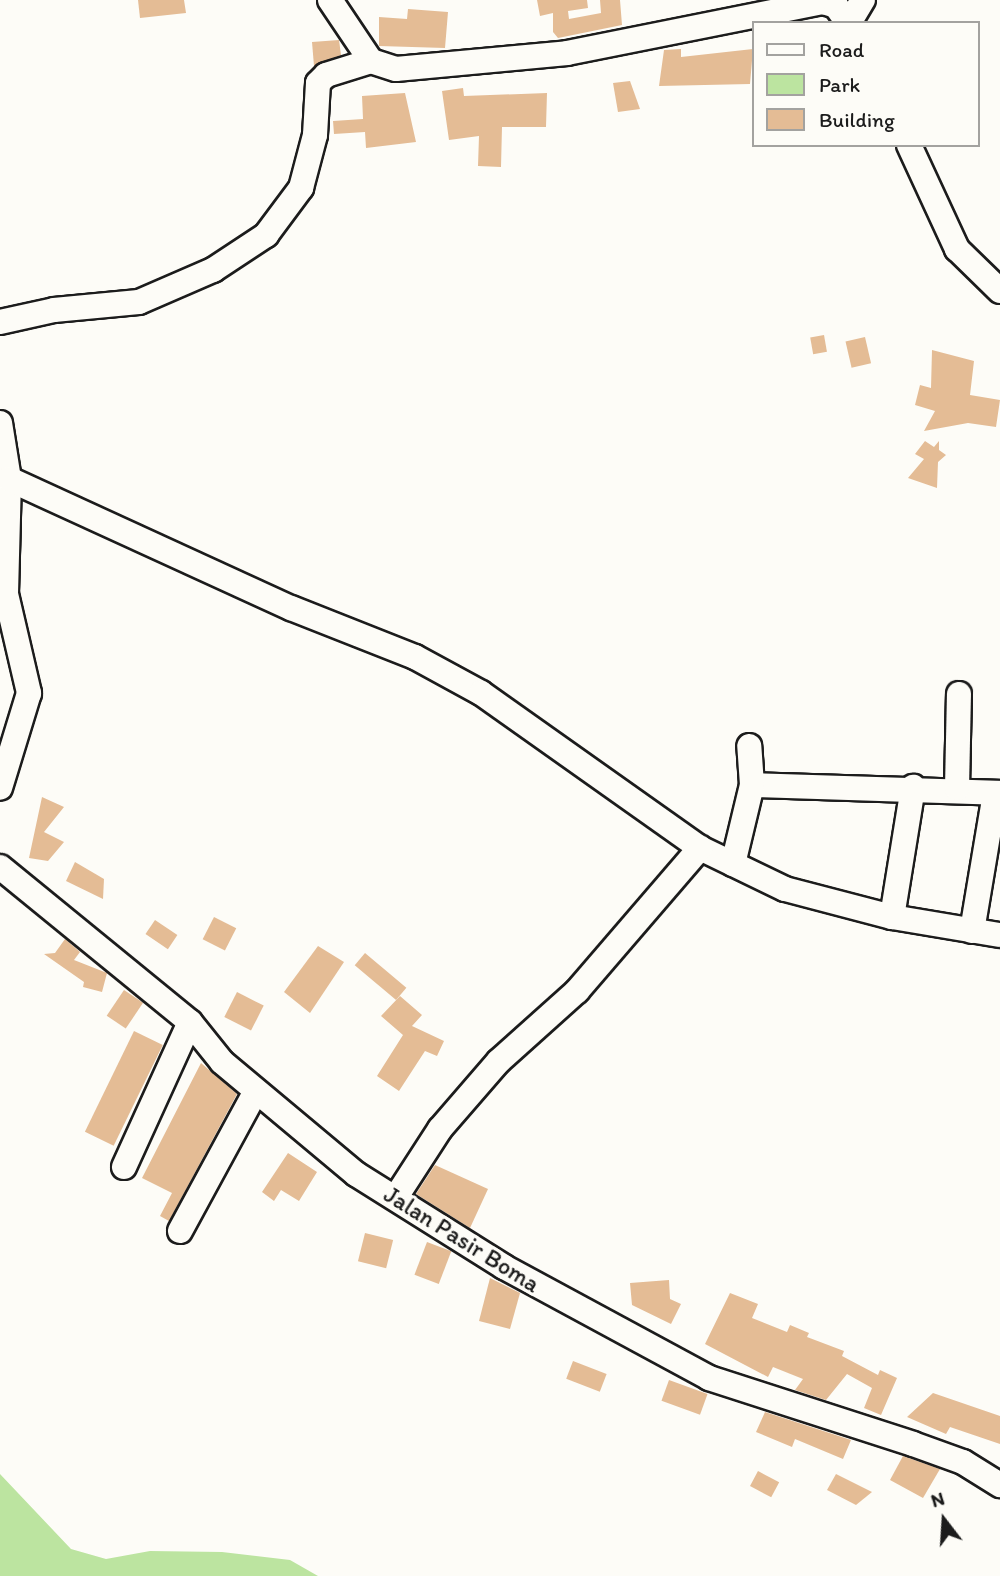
<!DOCTYPE html>
<style>
body{margin:0}
#map{position:relative;width:1000px;height:1576px;overflow:hidden;background:#fdfcf7;font-family:Itim,sans-serif}
div>[style]{position:absolute}
[style*='--x']{left:calc(var(--x)*1px);top:calc(var(--y)*1px);width:calc(var(--w)*1px);rotate:calc(var(--a)*1deg)}
.green>*{inset:0;background:#bce4a0}
.building>*{inset:0;background:#e4bc95;transform-origin:0 0}
.roads{filter:drop-shadow(2px 0 #1c1c1c) drop-shadow(-2px 0 #1c1c1c) drop-shadow(0 2px #1c1c1c) drop-shadow(0 -2px #1c1c1c)}
.minor>*{height:24px;margin:-12px;padding:0 12px;transform-origin:12px;border-radius:12px;background:#fdfcf7}
span{translate:-50% -50%;white-space:nowrap;text-align:center;line-height:1.15;-webkit-text-stroke:6px #fdfcf7;paint-order:stroke}
.street-label{font-size:24px;color:#1c1c1c}
.legend{position:absolute;left:752px;top:21px;width:228px;height:126px;box-sizing:border-box;background:#fdfcf7;border:2px solid #a3a29f;margin:0;padding:9px 12px;list-style:none;font-size:21px;color:#1c1c1c}
.legend li{display:flex;align-items:center;gap:14px;height:35px}
.legend b{width:35px;border:2px solid #a3a29f}
.north{position:absolute;left:909px;top:1485px;width:70px;height:70px;-webkit-text-stroke:5px #fdfcf7;paint-order:stroke;rotate:343deg;font-size:19px;font-weight:700;line-height:28px;text-align:center;color:#1c1c1c}
.north::after{content:'';display:block;margin:auto;width:24px;height:32px;background:#1c1c1c;clip-path:polygon(50% 0,100% 100%,50% 72%,0 100%)}
</style>
<div id="map">
<div class="green">
<div style="clip-path:polygon(0 1474px,71px 1549px,106px 1559px,150px 1551px,222px 1552px,290px 1560px,318px 1576px,0 1576px)"></div>
</div>
<div class="building">
<div style="clip-path:polygon(138px 0,184px 0,186px 13px,140px 18px)"></div>
<div style="clip-path:polygon(537px 0,587px 0,588px 8px,568px 11px,569px 19px,601px 13px,600px 0,620px 0,622px 25px,558px 38px,553px 32px,553px 13px,540px 16px)"></div>
<div style="clip-path:polygon(408px 9px,448px 12px,445px 48px,379px 46px,379px 17px,407px 19px)"></div>
<div style="clip-path:polygon(312px 42px,339px 40px,341px 55px,314px 66px)"></div>
<div style="clip-path:polygon(681px 49px,681px 57px,753px 49px,750px 84px,659px 86px,664px 50px)"></div>
<div style="clip-path:polygon(630px 81px,640px 109px,618px 112px,613px 83px)"></div>
<div style="clip-path:polygon(463px 88px,464px 96px,547px 93px,546px 127px,502px 127px,501px 167px,478px 166px,479px 136px,449px 140px,442px 91px)"></div>
<div style="clip-path:polygon(405px 93px,416px 142px,366px 148px,365px 132px,334px 134px,333px 121px,363px 119px,362px 96px)"></div>
<div style="left:824px;top:335px;width:17px;height:14px;rotate:80deg"></div>
<div style="left:865px;top:337px;width:27px;height:20px;rotate:77deg"></div>
<div style="clip-path:polygon(932px 350px,974px 361px,970px 395px,1000px 400px,996px 427px,968px 423px,924px 431px,935px 411px,915px 405px,920px 385px,931px 388px)"></div>
<div style="clip-path:polygon(925px 441px,934px 447px,939px 441px,939px 450px,946px 455px,938px 462px,937px 488px,908px 478px,924px 459px,915px 454px)"></div>
<div style="clip-path:polygon(42px 797px,64px 807px,44px 832px,64px 842px,48px 861px,29px 858px)"></div>
<div style="clip-path:polygon(75px 862px,104px 879px,103px 899px,66px 881px)"></div>
<div style="left:214px;top:917px;width:25px;height:25px;rotate:27deg"></div>
<div style="left:155px;top:920px;width:27px;height:17px;rotate:34deg"></div>
<div style="clip-path:polygon(65px 939px,80px 952px,74px 960px,107px 973px,102px 992px,83px 987px,84px 982px,44px 954px,55px 953px)"></div>
<div style="clip-path:polygon(318px 946px,344px 962px,310px 1013px,284px 992px)"></div>
<div style="left:365px;top:953px;width:54px;height:16px;rotate:40deg"></div>
<div style="left:124px;top:990px;width:23px;height:31px;rotate:34deg"></div>
<div style="left:237px;top:992px;width:30px;height:28px;rotate:27deg"></div>
<div style="clip-path:polygon(400px 996px,422px 1015px,412px 1026px,444px 1041px,437px 1056px,425px 1051px,399px 1091px,377px 1076px,403px 1035px,381px 1016px)"></div>
<div style="left:134px;top:1031px;width:32px;height:112px;rotate:26deg"></div>
<div style="clip-path:polygon(201px 1063px,237px 1094px,169px 1221px,160px 1216px,172px 1193px,142px 1178px)"></div>
<div style="clip-path:polygon(288px 1153px,317px 1172px,299px 1201px,281px 1190px,274px 1201px,262px 1192px)"></div>
<div style="clip-path:polygon(435px 1165px,488px 1189px,470px 1228px,416px 1194px)"></div>
<div style="left:365px;top:1233px;width:29px;height:29px;rotate:14deg"></div>
<div style="left:427px;top:1242px;width:26px;height:35px;rotate:21deg"></div>
<div style="clip-path:polygon(490px 1278px,520px 1293px,510px 1329px,479px 1321px)"></div>
<div style="clip-path:polygon(669px 1280px,670px 1299px,681px 1304px,671px 1324px,632px 1305px,630px 1283px)"></div>
<div style="clip-path:polygon(730px 1293px,758px 1304px,752px 1318px,787px 1332px,790px 1325px,809px 1333px,807px 1337px,844px 1351px,842px 1356px,878px 1375px,880px 1370px,897px 1378px,881px 1415px,864px 1408px,872px 1388px,847px 1374px,826px 1400px,795px 1390px,803px 1379px,773px 1367px,768px 1377px,705px 1344px)"></div>
<div style="left:573px;top:1361px;width:36px;height:19px;rotate:21deg"></div>
<div style="left:669px;top:1380px;width:41px;height:22px;rotate:20deg"></div>
<div style="clip-path:polygon(933px 1393px,1000px 1416px,1000px 1444px,950px 1427px,946px 1434px,907px 1417px)"></div>
<div style="clip-path:polygon(765px 1412px,851px 1440px,843px 1459px,795px 1439px,792px 1447px,756px 1432px)"></div>
<div style="clip-path:polygon(903px 1456px,940px 1469px,923px 1498px,890px 1480px)"></div>
<div style="left:758px;top:1471px;width:24px;height:17px;rotate:28deg"></div>
<div style="clip-path:polygon(836px 1474px,872px 1492px,856px 1505px,827px 1490px)"></div>
</div>
<div class="roads">
<div class="minor">
<div style="--x:330;--y:0;--w:73;--a:56.1"></div>
<div style="--x:371;--y:61;--w:26;--a:18"></div>
<div style="--x:396;--y:69;--w:172;--a:-5.3"></div>
<div style="--x:567;--y:53;--w:261;--a:-11.3"></div>
<div style="--x:823;--y:2;--w:14;--a:17"></div>
<div style="--x:836;--y:6;--w:21;--a:55"></div>
<div style="--x:849;--y:23;--w:27;--a:-59"></div>
<div style="--x:909;--y:145;--w:115;--a:65.2"></div>
<div style="--x:957;--y:249;--w:60;--a:44.3"></div>
<div style="--x:0;--y:322;--w:55;--a:-12.5"></div>
<div style="--x:54;--y:310;--w:85;--a:-5.4"></div>
<div style="--x:139;--y:302;--w:81;--a:-23.4"></div>
<div style="--x:213;--y:270;--w:64;--a:-33.4"></div>
<div style="--x:266;--y:235;--w:59;--a:-53.3"></div>
<div style="--x:301;--y:188;--w:55;--a:-75.2"></div>
<div style="--x:315;--y:135;--w:52;--a:-86.7"></div>
<div style="--x:318;--y:83;--w:11;--a:-45"></div>
<div style="--x:326;--y:75;--w:47;--a:-17.3"></div>
<div style="--x:0;--y:423;--w:57;--a:80.9"></div>
<div style="--x:9;--y:479;--w:115;--a:91.5"></div>
<div style="--x:6;--y:594;--w:102;--a:76.9"></div>
<div style="--x:29;--y:693;--w:99;--a:107"></div>
<div style="--x:9;--y:479;--w:310;--a:24.6"></div>
<div style="--x:291;--y:608;--w:133;--a:21.6"></div>
<div style="--x:415;--y:657;--w:75;--a:28.6"></div>
<div style="--x:481;--y:693;--w:268;--a:35.3"></div>
<div style="--x:700;--y:848;--w:94;--a:25.8"></div>
<div style="--x:785;--y:889;--w:111;--a:14.7"></div>
<div style="--x:892;--y:917;--w:109;--a:9.5"></div>
<div style="--x:752;--y:785;--w:248;--a:1.8"></div>
<div style="--x:957;--y:788;--w:94;--a:-88.8"></div>
<div style="--x:733;--y:864;--w:81;--a:-76.5"></div>
<div style="--x:752;--y:785;--w:39;--a:-94"></div>
<div style="--x:0;--y:867;--w:245;--a:39.2"></div>
<div style="--x:190;--y:1022;--w:51;--a:51.3"></div>
<div style="--x:222;--y:1062;--w:175;--a:39.9"></div>
<div style="--x:356;--y:1174;--w:175;--a:32.1"></div>
<div style="--x:504;--y:1267;--w:233;--a:28.4"></div>
<div style="--x:709;--y:1378;--w:214;--a:17.9"></div>
<div style="--x:913;--y:1444;--w:53;--a:19.8"></div>
<div style="--x:963;--y:1462;--w:44;--a:31.9"></div>
<div style="--x:892;--y:917;--w:132;--a:-80.8"></div>
<div style="--x:972;--y:931;--w:140;--a:-80.5"></div>
<div style="--x:124;--y:1167;--w:159;--a:-65.5"></div>
<div style="--x:396;--y:1197;--w:81;--a:-57.1"></div>
<div style="--x:440;--y:1129;--w:90;--a:-49.1"></div>
<div style="--x:499;--y:1061;--w:105;--a:-41.9"></div>
<div style="--x:577;--y:991;--w:189;--a:-49.3"></div>
<div style="--x:180;--y:1231;--w:159;--a:-61.5"></div>
</div>
</div>
<div class="street-label">
<span style="left:462px;top:1239px;rotate:32deg">Jalan Pasir Boma</span>
</div>
<ul class="legend">
<li><b style="height:9px;background:#fdfcf7"></b>Road</li>
<li><b style="height:19px;background:#bce4a0"></b>Park</li>
<li><b style="height:19px;background:#e4bc95"></b>Building</li>
</ul>
<div class="north">N</div>
</div>
